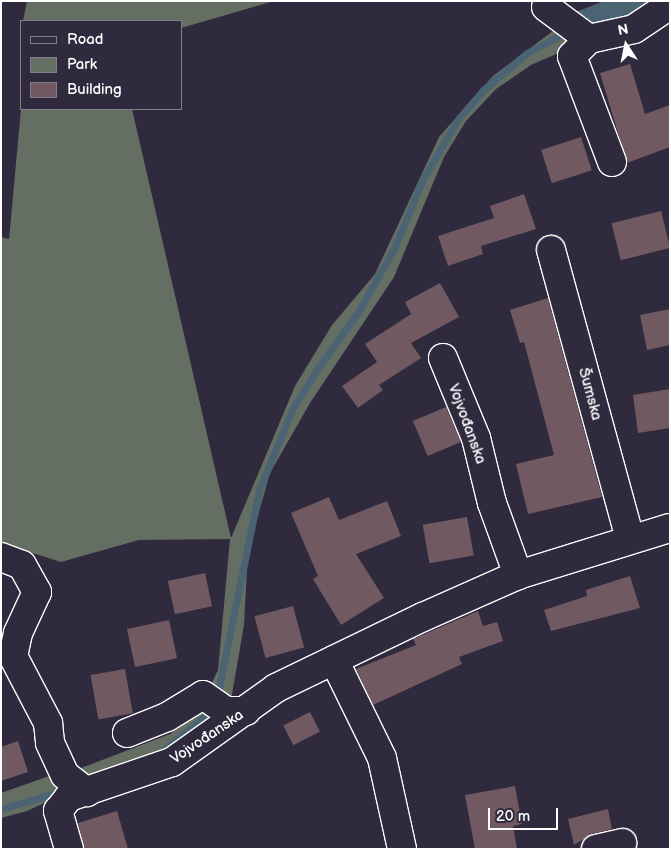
<!DOCTYPE html>
<meta charset="utf-8">
<style>
body{margin:0}
#map{position:relative;width:671px;height:850px;overflow:hidden;background:#2f2a3d;font-family:"Balsamiq Sans",sans-serif}
div>[style]{position:absolute}
[style*='--x']{left:calc(var(--x)*1px);top:calc(var(--y)*1px);width:calc(var(--w)*1px);rotate:calc(var(--a)*1deg)}
.green>*{inset:0;background:#646e62}
.water>*{inset:0;background:#4b6473}
.stream>*{height:7px;margin:-3.5px;padding:0 3.5px;transform-origin:3.5px;border-radius:3.5px;background:#4b6473}
.building>*{inset:0;background:#705961;transform-origin:0 0}
.roads{filter:drop-shadow(1px 0 #fff) drop-shadow(-1px 0 #fff) drop-shadow(0 1px #fff) drop-shadow(0 -1px #fff)}
.street>*{height:28px;margin:-14px;padding:0 14px;transform-origin:14px;border-radius:14px;background:#2f2a3d}
span{translate:-50% -50%;white-space:nowrap;text-align:center;line-height:1.15;-webkit-text-stroke:4px #2f2a3d;paint-order:stroke}
.street-label{font-size:15px;color:#fff}
.frame{position:absolute;inset:0;border:2px solid #fff;pointer-events:none}
.legend{position:absolute;left:20px;top:20px;width:162px;height:90px;box-sizing:border-box;background:#2f2a3d;border:1px solid #827f8b;margin:0;padding:6px 9px;list-style:none;font-size:15px;color:#fff}
.legend li{display:flex;align-items:center;gap:10px;height:25px}
.legend b{width:25px;border:1px solid #827f8b}
.north{position:absolute;left:601px;top:20px;width:50px;height:50px;-webkit-text-stroke:4px #2f2a3d;paint-order:stroke;rotate:349deg;font-size:14px;font-weight:700;line-height:20px;text-align:center;color:#fff}
.north::after{content:'';display:block;margin:auto;width:18px;height:22px;background:#fff;clip-path:polygon(50% 0,100% 100%,50% 72%,0 100%)}
.scale{position:absolute;left:488px;top:808px;width:70px;height:22px;box-sizing:border-box;border:2px solid #fff;border-top:0;padding-left:6px;font-size:15px;line-height:18px;white-space:nowrap;color:#fff;-webkit-text-stroke:4px #2f2a3d;paint-order:stroke}
</style>
<div id="map">
<div class="green">
<div style="clip-path:polygon(27px 1px,274px 1px,181px 28px,181px 21px,23px 21px)"></div>
<div style="clip-path:polygon(557px 28px,579px 44px,531px 65px,496px 89px,466px 121px,444px 157px,394px 277px,310px 403px,270px 473px,248px 551px,244px 625px,230px 706px,209px 689px,218px 670px,230px 539px,139px 540px,61px 562px,1px 543px,1px 237px,9px 239px,21px 109px,132px 109px,231px 538px,295px 386px,332px 325px,375px 274px,439px 137px,493px 76px)"></div>
<div style="clip-path:polygon(200px 713px,222px 719px,189px 744px,96px 785px,76px 770px,170px 734px)"></div>
<div style="clip-path:polygon(55px 774px,70px 791px,27px 811px,1px 818px,1px 793px)"></div>
</div>
<div class="water">
<div style="clip-path:polygon(604px 1px,663px 1px,604px 30px,571px 14px)"></div>
</div>
<div class="stream">
<div style="--x:217;--y:697;--w:211;--a:-78.5"></div>
<div style="--x:259;--y:490;--w:87;--a:-67.6"></div>
<div style="--x:292;--y:410;--w:48;--a:-58.6"></div>
<div style="--x:317;--y:369;--w:68;--a:-54"></div>
<div style="--x:357;--y:314;--w:75;--a:-60.4"></div>
<div style="--x:394;--y:249;--w:76;--a:-67.5"></div>
<div style="--x:423;--y:179;--w:71;--a:-59.5"></div>
<div style="--x:459;--y:118;--w:37;--a:-49"></div>
<div style="--x:483;--y:90;--w:57;--a:-40.1"></div>
<div style="--x:527;--y:53;--w:47;--a:-28.2"></div>
<div style="--x:156;--y:756;--w:60;--a:-39"></div>
<div style="--x:203;--y:718;--w:14;--a:-56"></div>
<div style="--x:1;--y:809;--w:64;--a:-16.4"></div>
</div>
<div class="building">
<div style="clip-path:polygon(630px 64px,645px 114px,670px 105px,670px 147px,627px 163px,600px 73px)"></div>
<div style="left:581px;top:137px;width:35px;height:42px;rotate:72deg"></div>
<div style="clip-path:polygon(524px 194px,536px 229px,481px 246px,483px 254px,448px 266px,438px 236px,494px 218px,490px 206px)"></div>
<div style="left:661px;top:211px;width:38px;height:51px;rotate:76deg"></div>
<div style="clip-path:polygon(440px 283px,459px 317px,411px 343px,421px 358px,379px 385px,383px 390px,358px 408px,342px 386px,377px 362px,365px 344px,411px 314px,405px 302px)"></div>
<div style="clip-path:polygon(548px 298px,602px 497px,528px 514px,516px 464px,554px 455px,524px 342px,520px 343px,510px 310px)"></div>
<div style="clip-path:polygon(670px 309px,670px 345px,647px 350px,640px 315px)"></div>
<div style="clip-path:polygon(670px 389px,670px 428px,638px 433px,633px 395px)"></div>
<div style="left:446px;top:407px;width:38px;height:36px;rotate:67deg"></div>
<div style="clip-path:polygon(329px 497px,339px 520px,387px 501px,401px 536px,356px 554px,384px 598px,341px 625px,313px 579px,318px 576px,291px 513px)"></div>
<div style="left:467px;top:517px;width:39px;height:45px;rotate:80deg"></div>
<div style="left:205px;top:573px;width:34px;height:38px;rotate:78deg"></div>
<div style="clip-path:polygon(630px 576px,640px 608px,551px 631px,544px 610px,587px 596px,586px 590px)"></div>
<div style="left:293px;top:606px;width:43px;height:40px;rotate:75deg"></div>
<div style="clip-path:polygon(478px 611px,483px 626px,497px 622px,503px 641px,459px 657px,462px 664px,373px 705px,356px 669px,416px 645px,413px 639px)"></div>
<div style="left:169px;top:620px;width:39px;height:43px;rotate:78deg"></div>
<div style="left:125px;top:669px;width:45px;height:35px;rotate:80deg"></div>
<div style="left:310px;top:712px;width:22px;height:30px;rotate:63deg"></div>
<div style="clip-path:polygon(18px 741px,28px 772px,1px 781px,1px 747px)"></div>
<div style="clip-path:polygon(515px 786px,522px 824px,513px 826px,517px 849px,475px 849px,465px 795px)"></div>
<div style="clip-path:polygon(608px 809px,612px 829px,592px 834px,574px 845px,568px 819px)"></div>
<div style="clip-path:polygon(117px 811px,128px 849px,84px 849px,78px 823px)"></div>
</div>
<div class="roads">
<div class="street">
<div style="--x:546;--y:7;--w:54;--a:36.7"></div>
<div style="--x:612;--y:162;--w:113;--a:-110.7"></div>
<div style="--x:572;--y:56;--w:24;--a:-45"></div>
<div style="--x:589;--y:39;--w:46;--a:-12.5"></div>
<div style="--x:634;--y:29;--w:43;--a:-33.7"></div>
<div style="--x:551;--y:250;--w:299;--a:74.7"></div>
<div style="--x:443;--y:358;--w:87;--a:67.6"></div>
<div style="--x:476;--y:438;--w:67;--a:76.2"></div>
<div style="--x:492;--y:503;--w:77;--a:70.1"></div>
<div style="--x:1;--y:557;--w:22;--a:21"></div>
<div style="--x:22;--y:565;--w:31;--a:61"></div>
<div style="--x:37;--y:592;--w:45;--a:114.9"></div>
<div style="--x:18;--y:633;--w:24;--a:102"></div>
<div style="--x:13;--y:656;--w:76;--a:62.4"></div>
<div style="--x:48;--y:723;--w:20;--a:84"></div>
<div style="--x:50;--y:743;--w:35;--a:65"></div>
<div style="--x:65;--y:775;--w:28;--a:38"></div>
<div style="--x:334;--y:660;--w:109;--a:63.9"></div>
<div style="--x:382;--y:758;--w:93;--a:77.6"></div>
<div style="--x:127;--y:733;--w:43;--a:-21.8"></div>
<div style="--x:167;--y:717;--w:42;--a:-31.4"></div>
<div style="--x:203;--y:695;--w:28;--a:35"></div>
<div style="--x:226;--y:711;--w:20;--a:0"></div>
<div style="--x:69;--y:849;--w:40;--a:-106"></div>
<div style="--x:58;--y:811;--w:18;--a:-52"></div>
<div style="--x:69;--y:797;--w:109;--a:-18.8"></div>
<div style="--x:172;--y:762;--w:128;--a:-35.4"></div>
<div style="--x:276;--y:688;--w:163;--a:-25.8"></div>
<div style="--x:423;--y:617;--w:104;--a:-23.9"></div>
<div style="--x:518;--y:575;--w:159;--a:-17.2"></div>
<div style="--x:596;--y:849;--w:27;--a:-13"></div>
</div>
</div>
<div class="street-label">
<span style="left:590px;top:394px;rotate:75deg">Šumska</span>
<span style="left:467px;top:424px;rotate:70deg">Vojvođanska</span>
<span style="left:207px;top:737px;rotate:-34deg">Vojvođanska</span>
</div>
<div class="frame"></div>
<ul class="legend">
<li><b style="height:6px;background:#2f2a3d"></b>Road</li>
<li><b style="height:14px;background:#646e62"></b>Park</li>
<li><b style="height:14px;background:#705961"></b>Building</li>
</ul>
<div class="north">N</div>
<div class="scale">20 m</div>
</div>
